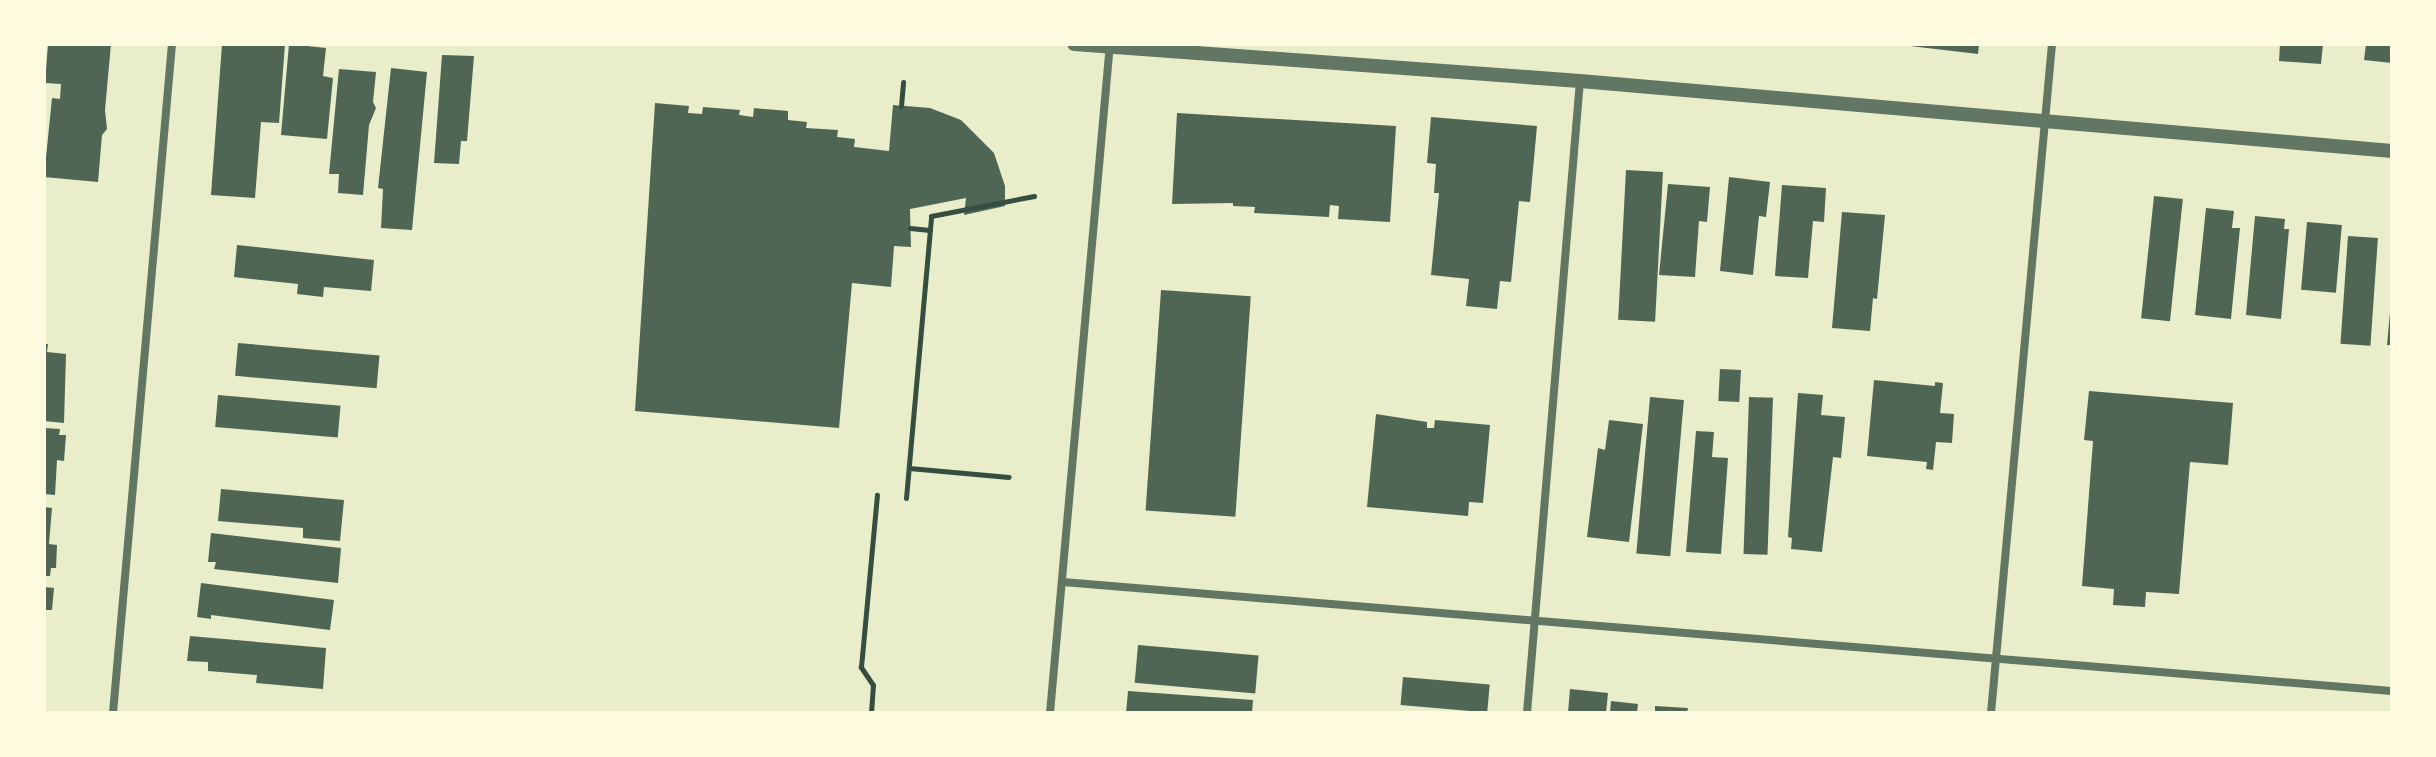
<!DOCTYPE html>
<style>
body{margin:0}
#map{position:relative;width:2436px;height:757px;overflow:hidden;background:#e9edc9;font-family:Karla,sans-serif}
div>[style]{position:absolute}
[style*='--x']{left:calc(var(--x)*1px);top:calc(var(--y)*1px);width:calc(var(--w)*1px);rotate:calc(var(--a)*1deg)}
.building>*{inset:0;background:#4f6655;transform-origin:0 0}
.path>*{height:5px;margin:-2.5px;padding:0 2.5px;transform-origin:2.5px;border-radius:2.5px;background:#344e41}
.minor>*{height:8px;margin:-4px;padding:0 4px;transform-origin:4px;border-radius:4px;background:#617663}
.tertiary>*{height:14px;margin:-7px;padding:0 7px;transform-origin:7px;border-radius:7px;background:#617663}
span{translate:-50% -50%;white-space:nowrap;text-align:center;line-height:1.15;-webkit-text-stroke:6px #fefae0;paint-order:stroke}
.frame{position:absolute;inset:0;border:46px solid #fefae0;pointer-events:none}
</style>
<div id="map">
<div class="building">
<div style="clip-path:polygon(48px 44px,111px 44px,105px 110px,107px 129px,102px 135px,98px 182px,44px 177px,52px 98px,60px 99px,61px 84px,45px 83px)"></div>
<div style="clip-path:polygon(222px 44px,285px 44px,279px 123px,261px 122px,255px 198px,211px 195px)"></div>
<div style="clip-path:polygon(289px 44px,326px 48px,323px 76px,333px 78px,327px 139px,281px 135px)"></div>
<div style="clip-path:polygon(1893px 44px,1979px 44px,1978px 54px)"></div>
<div style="clip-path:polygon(2280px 44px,2323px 44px,2321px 64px,2279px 61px)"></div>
<div style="clip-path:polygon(2366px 44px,2392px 44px,2392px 63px,2364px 60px)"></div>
<div style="clip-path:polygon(442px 55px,474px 56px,467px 141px,461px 141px,459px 164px,434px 163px)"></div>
<div style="clip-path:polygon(391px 68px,427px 72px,412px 230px,381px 228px,383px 189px,378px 188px)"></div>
<div style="clip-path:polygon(339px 69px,376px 72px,373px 102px,376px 108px,369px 125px,363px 195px,338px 193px,339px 174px,329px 174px)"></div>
<div style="clip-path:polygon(655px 103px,689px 106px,688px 113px,702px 114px,703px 107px,740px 110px,739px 115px,753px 117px,754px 108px,788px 111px,788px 120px,807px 122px,806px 128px,838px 130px,837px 137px,855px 139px,854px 147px,889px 151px,893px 105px,930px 108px,961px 120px,994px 153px,1005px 186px,1005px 206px,964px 215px,966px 198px,910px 209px,911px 247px,894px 246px,891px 287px,852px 283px,839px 428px,635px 411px)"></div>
<div style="clip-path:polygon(1177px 113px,1396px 126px,1390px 222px,1338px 219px,1339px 206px,1330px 205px,1329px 217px,1254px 213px,1255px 207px,1233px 206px,1233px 203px,1172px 204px)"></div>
<div style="clip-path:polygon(1431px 117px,1537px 126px,1530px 202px,1519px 201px,1511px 282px,1500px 281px,1497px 309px,1466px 306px,1469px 279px,1431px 275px,1439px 193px,1434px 193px,1436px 164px,1427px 163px)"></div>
<div style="left:1626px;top:170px;width:37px;height:150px;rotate:3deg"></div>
<div style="clip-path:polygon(1729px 177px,1770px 182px,1766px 217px,1759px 216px,1753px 275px,1720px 271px)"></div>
<div style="clip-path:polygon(1668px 184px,1710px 187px,1707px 222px,1699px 221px,1695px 277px,1659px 275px)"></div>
<div style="clip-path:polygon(1782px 185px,1826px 188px,1824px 222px,1813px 221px,1808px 278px,1775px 276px)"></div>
<div style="left:2154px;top:196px;width:29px;height:123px;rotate:6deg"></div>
<div style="clip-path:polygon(2206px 208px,2234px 211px,2232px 228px,2240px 228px,2231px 319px,2195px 315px)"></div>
<div style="clip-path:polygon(1842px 212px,1885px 215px,1877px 299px,1873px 298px,1870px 331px,1832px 328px)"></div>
<div style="clip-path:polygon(2255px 216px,2285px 219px,2284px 229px,2289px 229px,2281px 319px,2246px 315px)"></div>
<div style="left:2307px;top:222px;width:35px;height:68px;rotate:5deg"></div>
<div style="left:2348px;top:236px;width:30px;height:108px;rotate:4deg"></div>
<div style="clip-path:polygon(237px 245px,374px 260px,371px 291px,324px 287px,323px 297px,297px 294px,298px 284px,234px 277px)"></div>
<div style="left:1161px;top:290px;width:90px;height:221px;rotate:4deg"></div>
<div style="clip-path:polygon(2390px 312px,2392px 312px,2392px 345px,2387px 345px)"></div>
<div style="left:238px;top:343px;width:142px;height:33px;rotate:5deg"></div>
<div style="clip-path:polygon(44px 344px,48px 344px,47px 352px,66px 354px,64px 423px,44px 421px)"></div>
<div style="left:1720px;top:369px;width:21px;height:32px;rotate:3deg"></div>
<div style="clip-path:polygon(1874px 380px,1935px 386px,1935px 382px,1943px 383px,1940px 413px,1954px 414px,1952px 443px,1936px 442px,1933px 470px,1926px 469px,1927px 462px,1867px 456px)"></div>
<div style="clip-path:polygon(2089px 391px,2233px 403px,2228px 465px,2190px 462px,2179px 594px,2146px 592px,2145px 607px,2113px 605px,2114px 589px,2082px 586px,2093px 441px,2084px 440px)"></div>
<div style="clip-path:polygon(1798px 393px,1823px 395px,1821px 415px,1845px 417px,1841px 458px,1833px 457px,1822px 552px,1791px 549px,1792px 538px,1788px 537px)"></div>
<div style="left:218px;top:395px;width:123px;height:32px;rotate:5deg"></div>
<div style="left:1650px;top:397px;width:34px;height:157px;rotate:5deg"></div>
<div style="left:1749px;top:397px;width:24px;height:157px;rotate:2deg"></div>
<div style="clip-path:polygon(1376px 414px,1427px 422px,1427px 428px,1434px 428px,1435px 420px,1490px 425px,1483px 503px,1469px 502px,1468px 516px,1367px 507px)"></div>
<div style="clip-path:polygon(1609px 420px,1643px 424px,1629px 542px,1587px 537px,1598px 448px,1605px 450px)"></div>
<div style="clip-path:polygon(44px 428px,60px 429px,59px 435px,66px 435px,64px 461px,57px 460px,55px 495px,44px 494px)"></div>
<div style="clip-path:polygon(1696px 431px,1714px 432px,1712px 457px,1728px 458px,1721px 554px,1686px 552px)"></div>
<div style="clip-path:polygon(221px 489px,344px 500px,340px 541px,303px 538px,303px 528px,218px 521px)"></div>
<div style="clip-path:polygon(44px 507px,52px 508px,49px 544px,57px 545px,56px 568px,51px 568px,50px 576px,44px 576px)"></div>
<div style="clip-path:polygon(211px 533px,341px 548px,338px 583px,214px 569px,216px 562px,208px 562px)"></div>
<div style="clip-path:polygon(201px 583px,334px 600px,330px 630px,211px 615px,211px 619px,197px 617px)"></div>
<div style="clip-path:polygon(44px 587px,54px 588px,52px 610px,44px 610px)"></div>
<div style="clip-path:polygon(190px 636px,326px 648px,323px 689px,256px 683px,257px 675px,208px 671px,208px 662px,187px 661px)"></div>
<div style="left:1138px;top:645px;width:121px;height:38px;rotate:5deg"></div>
<div style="left:1403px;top:677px;width:87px;height:28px;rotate:5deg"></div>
<div style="clip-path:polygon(1570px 689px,1608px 693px,1606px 713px,1568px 713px)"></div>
<div style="clip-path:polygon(1128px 691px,1253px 700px,1252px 713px,1126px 713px)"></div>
<div style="clip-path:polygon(1611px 701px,1638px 704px,1637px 713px,1610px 713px)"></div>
<div style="clip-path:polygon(1655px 706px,1688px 708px,1687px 713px,1655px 713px)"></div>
</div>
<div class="path">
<div style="--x:901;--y:106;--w:24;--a:-85"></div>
<div style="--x:910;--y:228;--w:20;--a:6"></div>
<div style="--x:909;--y:468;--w:100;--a:5.1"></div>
<div style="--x:906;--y:498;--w:283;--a:-84.9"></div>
<div style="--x:931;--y:216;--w:105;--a:-11"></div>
<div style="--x:871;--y:713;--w:28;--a:-86"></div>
<div style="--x:873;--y:685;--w:22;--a:-124"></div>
<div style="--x:861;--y:667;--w:173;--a:-84.7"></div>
</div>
<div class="minor">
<div style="--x:1063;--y:582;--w:1333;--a:4.69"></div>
<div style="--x:113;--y:713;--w:672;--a:-84.96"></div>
<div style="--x:1050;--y:713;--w:672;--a:-84.88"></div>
<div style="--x:1527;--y:713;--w:634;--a:-85.21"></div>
<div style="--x:1991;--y:713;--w:672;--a:-84.79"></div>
</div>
<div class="tertiary">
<div style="--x:1074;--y:44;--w:507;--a:4.18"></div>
<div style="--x:1580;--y:81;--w:815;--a:4.93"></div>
</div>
<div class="frame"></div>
</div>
